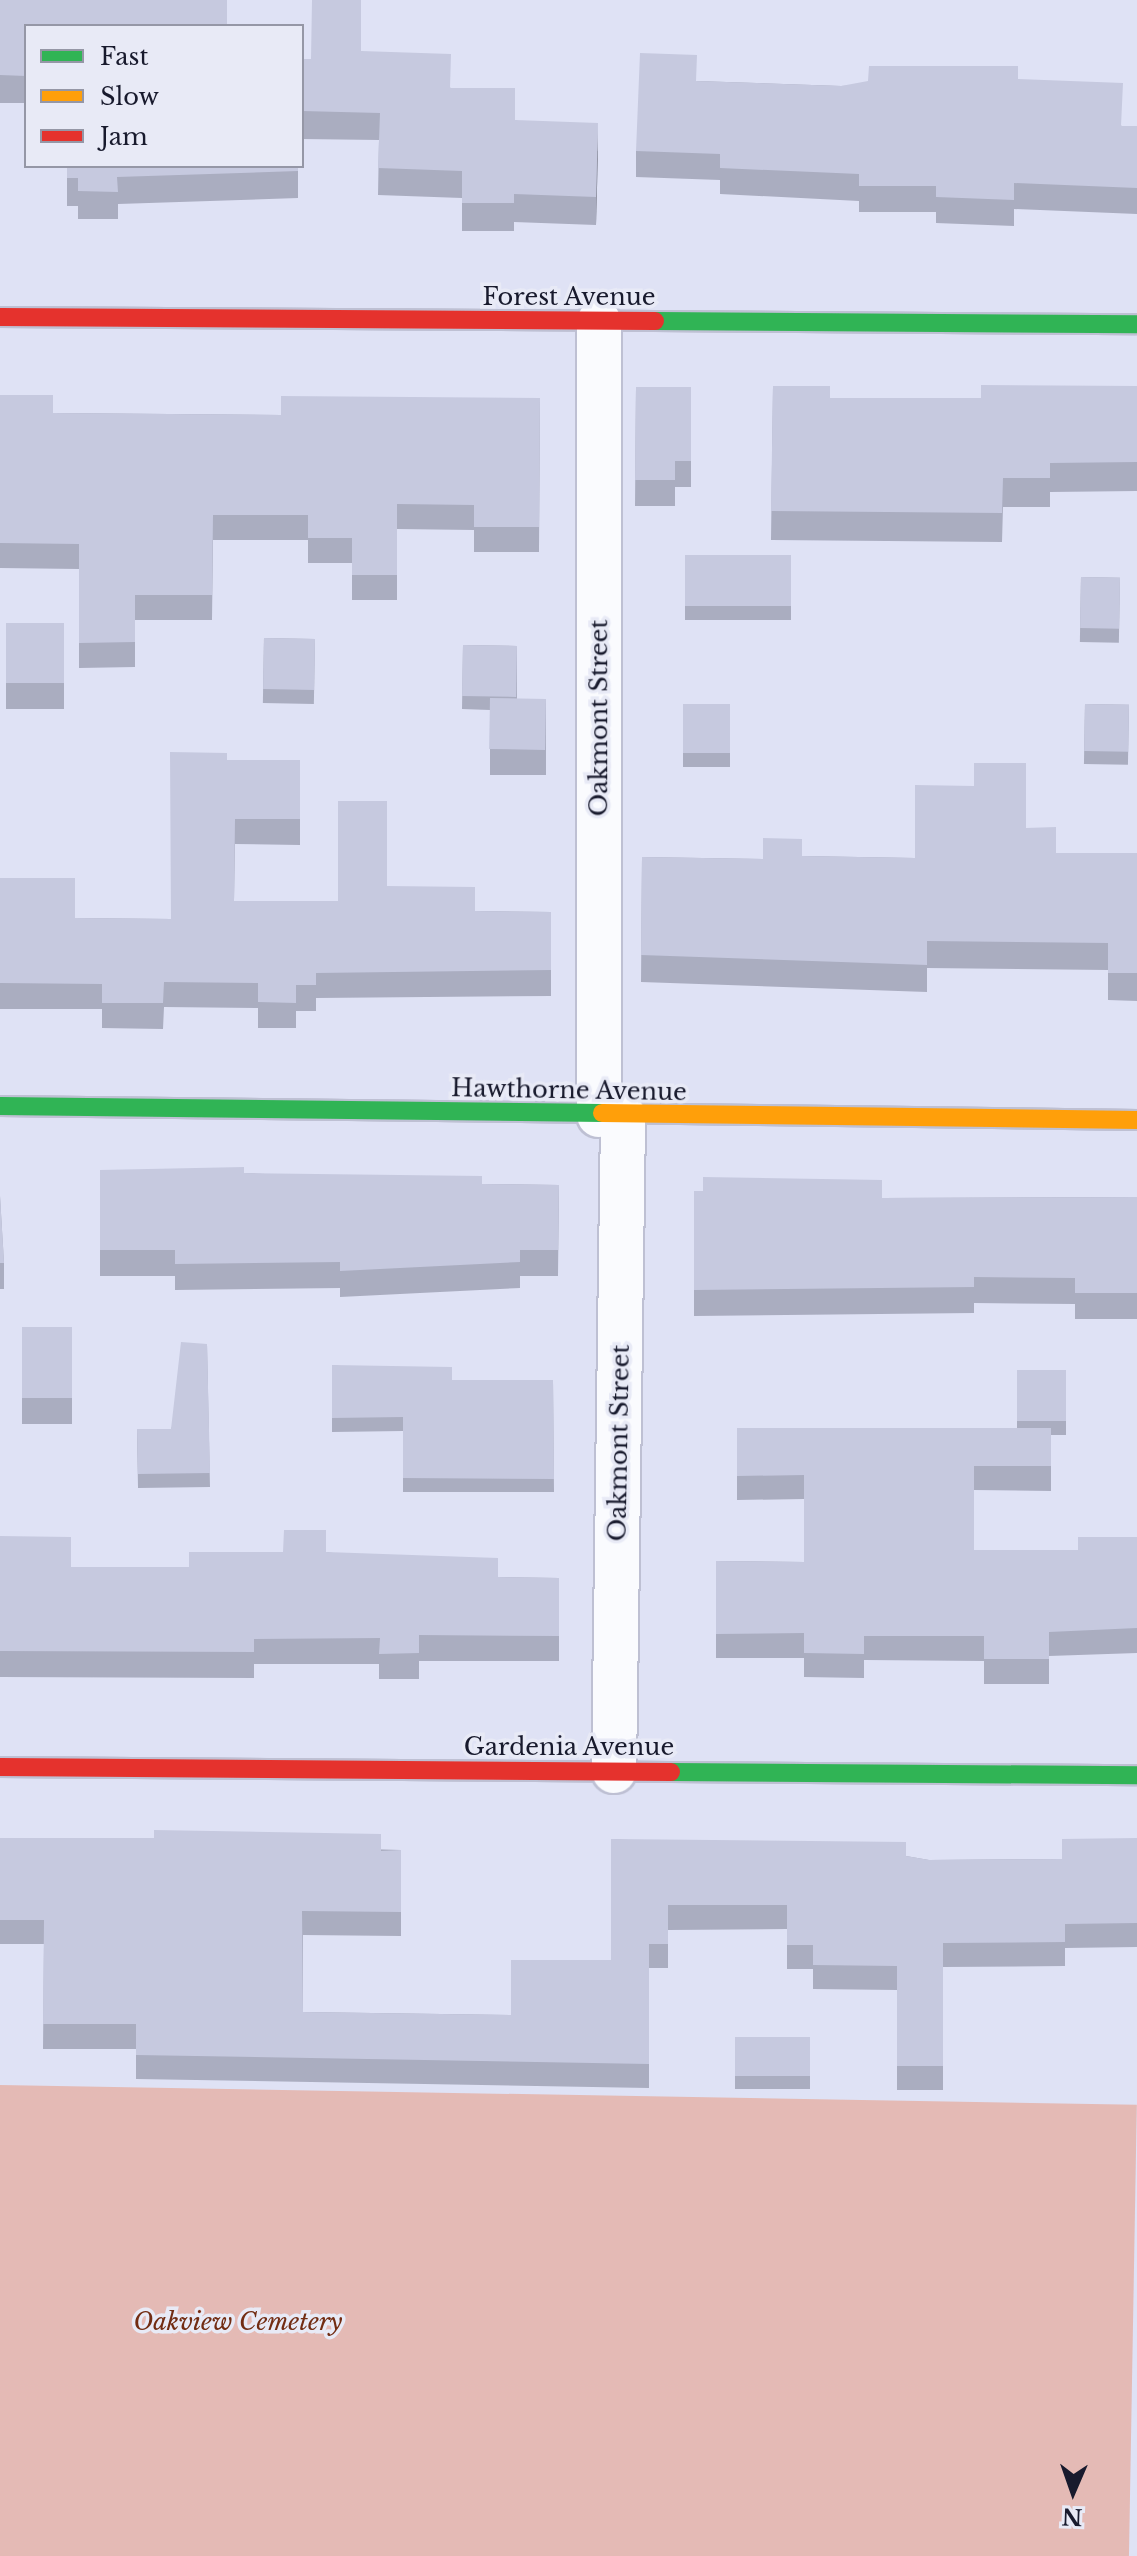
<!DOCTYPE html>
<style>
body{margin:0}
#map{position:relative;width:1137px;height:2556px;overflow:hidden;background:#dfe2f5;font-family:"Libre Baskerville",serif}
div>[style]{position:absolute}
[style*='--x']{left:calc(var(--x)*1px);top:calc(var(--y)*1px);width:calc(var(--w)*1px);rotate:calc(var(--a)*1deg)}
.green>*{inset:0;background:#e4bab5;transform-origin:0 0}
.roads{filter:drop-shadow(2px 0 #bec0d3) drop-shadow(-2px 0 #bec0d3) drop-shadow(0 2px #bec0d3) drop-shadow(0 -2px #bec0d3)}
.street>*{height:44px;margin:-22px;padding:0 22px;transform-origin:22px;border-radius:22px;background:#fafbfe}
.fast>*{height:18px;margin:-9px;padding:0 9px;transform-origin:9px;border-radius:9px;background:#30b455}
.slow>*{height:18px;margin:-9px;padding:0 9px;transform-origin:9px;border-radius:9px;background:#ff9f0a}
.jam>*{height:18px;margin:-9px;padding:0 9px;transform-origin:9px;border-radius:9px;background:#e5322d}
.wall>*{inset:0;background:#aaadc0;transform-origin:0 0}
.shaded-wall>*{inset:0;background:#8b8d9c}
.building>*{inset:0;background:#c6c9df;transform-origin:0 0}
span{translate:-50% -50%;white-space:nowrap;text-align:center;line-height:1.15;-webkit-text-stroke:7px #e8eaf6;paint-order:stroke}
.street-label{font-size:24px;color:#181a2d}
.park-label{font-size:24px;color:#722c12;font-style:italic}
.legend{position:absolute;left:24px;top:24px;width:280px;height:144px;box-sizing:border-box;background:#e8eaf6;border:2px solid #9597a6;margin:0;padding:10px 14px;list-style:none;font-size:24px;color:#181a2d}
.legend li{display:flex;align-items:center;gap:16px;height:40px}
.legend b{width:40px;border:2px solid #9597a6}
.north{position:absolute;left:1033px;top:2452px;width:80px;height:80px;-webkit-text-stroke:6px #e8eaf6;paint-order:stroke;rotate:182deg;font-size:22px;font-weight:700;line-height:32px;text-align:center;color:#181a2d}
.north::after{content:'';display:block;margin:auto;width:28px;height:36px;background:#181a2d;clip-path:polygon(50% 0,100% 100%,50% 72%,0 100%)}
</style>
<div id="map">
<div class="green">
<div style="left:0;top:2085px;width:1137px;height:471px;rotate:1deg"></div>
</div>
<div class="roads">
<div class="street">
<div style="--x:599;--y:1115;--w:793;--a:-90"></div>
<div style="--x:614;--y:1771;--w:656;--a:-89.21"></div>
</div>
<div class="fast">
<div style="--x:655;--y:321;--w:482;--a:0.4"></div>
<div style="--x:0;--y:1106;--w:602;--a:0.67"></div>
<div style="--x:671;--y:1772;--w:466;--a:0.4"></div>
</div>
<div class="slow">
<div style="--x:602;--y:1113;--w:535;--a:0.75"></div>
</div>
<div class="jam">
<div style="--x:0;--y:317;--w:655;--a:0.35"></div>
<div style="--x:0;--y:1767;--w:671;--a:0.43"></div>
</div>
</div>
<div class="wall">
<div style="clip-path:polygon(0 0,26px 26px,26px 103px,0 103px)"></div>
<div style="clip-path:polygon(361px 51px,451px 88px,515px 120px,598px 151px,596px 225px,514px 222px,514px 231px,462px 231px,462px 198px,378px 195px,379px 140px,302px 139px,302px 59px,311px 59px)"></div>
<div style="clip-path:polygon(1018px 79px,1122px 126px,1137px 126px,1137px 214px,1014px 209px,1014px 226px,936px 223px,936px 212px,859px 212px,859px 201px,720px 194px,720px 180px,636px 177px,636px 151px,697px 81px,841px 86px)"></div>
<div style="clip-path:polygon(67px 166px,298px 166px,298px 198px,118px 204px,118px 219px,78px 219px,78px 206px,67px 206px)"></div>
<div style="clip-path:polygon(773px 386px,830px 398px,981px 398px,1137px 386px,1137px 491px,1050px 492px,1050px 507px,1003px 507px,1002px 542px,771px 540px)"></div>
<div style="clip-path:polygon(636px 387px,691px 387px,691px 487px,675px 487px,675px 506px,635px 506px)"></div>
<div style="clip-path:polygon(0 395px,53px 413px,281px 415px,540px 398px,539px 552px,474px 552px,474px 530px,397px 529px,397px 600px,352px 600px,352px 563px,308px 563px,308px 540px,213px 540px,212px 620px,135px 620px,135px 667px,79px 668px,79px 569px,0 568px)"></div>
<div style="left:685px;top:555px;width:106px;height:65px"></div>
<div style="left:1081px;top:577px;width:39px;height:65px;rotate:1deg"></div>
<div style="left:6px;top:623px;width:58px;height:86px"></div>
<div style="left:264px;top:638px;width:51px;height:65px;rotate:1deg"></div>
<div style="clip-path:polygon(463px 645px,517px 646px,517px 699px,546px 699px,546px 775px,490px 775px,490px 710px,462px 709px)"></div>
<div style="left:683px;top:704px;width:47px;height:63px"></div>
<div style="left:1085px;top:704px;width:44px;height:60px;rotate:1deg"></div>
<div style="clip-path:polygon(227px 760px,300px 760px,300px 845px,235px 844px,234px 901px,338px 901px,387px 886px,475px 911px,551px 912px,551px 996px,316px 998px,316px 1011px,296px 1011px,296px 1028px,258px 1028px,258px 1008px,164px 1007px,163px 1029px,102px 1028px,102px 1009px,0 1009px,0 878px,75px 918px,171px 919px)"></div>
<div style="clip-path:polygon(1026px 828px,1056px 853px,1137px 853px,1137px 1001px,1108px 1000px,1108px 970px,927px 968px,927px 992px,641px 982px,642px 857px,763px 859px,802px 856px,915px 858px)"></div>
<div style="clip-path:polygon(100px 1170px,244px 1173px,482px 1184px,559px 1185px,558px 1276px,520px 1276px,520px 1288px,340px 1297px,340px 1288px,175px 1290px,175px 1276px,100px 1276px)"></div>
<div style="clip-path:polygon(694px 1191px,882px 1198px,1137px 1197px,1137px 1319px,1075px 1319px,1075px 1304px,974px 1303px,974px 1313px,694px 1316px)"></div>
<div style="clip-path:polygon(0 1196px,4px 1263px,4px 1289px,0 1289px)"></div>
<div style="left:22px;top:1327px;width:50px;height:97px"></div>
<div style="clip-path:polygon(207px 1344px,210px 1487px,138px 1488px,137px 1429px,171px 1429px)"></div>
<div style="clip-path:polygon(332px 1365px,452px 1380px,553px 1380px,554px 1492px,403px 1492px,403px 1431px,332px 1432px)"></div>
<div style="clip-path:polygon(1017px 1370px,1066px 1370px,1066px 1435px,1051px 1435px,1051px 1491px,974px 1490px,974px 1550px,1078px 1550px,1137px 1537px,1137px 1653px,1049px 1656px,1049px 1684px,984px 1684px,984px 1661px,864px 1660px,864px 1678px,804px 1677px,804px 1658px,716px 1658px,716px 1561px,804px 1562px,804px 1499px,737px 1500px,737px 1428px,1017px 1428px)"></div>
<div style="clip-path:polygon(0 1536px,71px 1567px,189px 1567px,326px 1552px,498px 1577px,559px 1578px,559px 1661px,419px 1661px,419px 1679px,379px 1679px,379px 1664px,254px 1664px,254px 1678px,0 1677px)"></div>
<div style="clip-path:polygon(0 1838px,401px 1850px,401px 1936px,303px 1935px,303px 2012px,511px 2015px,611px 1960px,611px 1839px,906px 1856px,929px 1860px,1062px 1859px,1137px 1838px,1137px 1947px,1065px 1948px,1065px 1966px,943px 1967px,943px 2090px,897px 2090px,897px 1990px,813px 1989px,813px 1969px,787px 1969px,787px 1929px,668px 1930px,668px 1968px,649px 1968px,649px 2088px,136px 2079px,136px 2049px,43px 2049px,44px 1944px,0 1944px)"></div>
<div style="left:735px;top:2037px;width:75px;height:52px"></div>
</div>
<div class="shaded-wall">
<div style="clip-path:polygon(598px 123px,598px 151px,596px 225px,596px 197px)"></div>
</div>
<div class="building">
<div style="clip-path:polygon(0 0,227px 0,227px 26px,26px 26px,26px 76px,0 75px)"></div>
<div style="clip-path:polygon(312px 0,361px 0,361px 51px,451px 54px,450px 88px,515px 88px,515px 120px,598px 123px,596px 197px,514px 194px,514px 203px,462px 203px,462px 171px,378px 168px,380px 113px,302px 111px,302px 59px,311px 59px)"></div>
<div style="clip-path:polygon(640px 53px,697px 55px,696px 81px,841px 86px,868px 81px,869px 66px,1018px 66px,1018px 79px,1123px 83px,1121px 126px,1137px 126px,1137px 188px,1014px 183px,1014px 200px,936px 197px,936px 186px,859px 186px,859px 174px,720px 168px,720px 154px,636px 151px)"></div>
<div style="clip-path:polygon(67px 166px,298px 166px,298px 171px,117px 177px,118px 192px,78px 191px,78px 178px,67px 178px)"></div>
<div style="clip-path:polygon(981px 385px,1137px 386px,1137px 462px,1050px 463px,1050px 478px,1003px 478px,1002px 513px,771px 511px,773px 386px,830px 386px,830px 398px,981px 398px)"></div>
<div style="clip-path:polygon(636px 387px,691px 387px,691px 461px,675px 461px,675px 480px,635px 480px)"></div>
<div style="clip-path:polygon(0 395px,53px 395px,53px 413px,281px 415px,281px 396px,540px 398px,539px 527px,474px 527px,474px 505px,397px 504px,397px 575px,352px 575px,352px 538px,308px 538px,308px 515px,213px 515px,212px 595px,135px 595px,135px 642px,79px 643px,79px 544px,0 543px)"></div>
<div style="left:685px;top:555px;width:106px;height:51px"></div>
<div style="left:1081px;top:577px;width:39px;height:51px;rotate:1deg"></div>
<div style="left:6px;top:623px;width:58px;height:60px"></div>
<div style="left:264px;top:638px;width:51px;height:51px;rotate:1deg"></div>
<div style="left:463px;top:645px;width:54px;height:51px;rotate:1deg"></div>
<div style="left:490px;top:698px;width:56px;height:51px;rotate:1deg"></div>
<div style="left:683px;top:704px;width:47px;height:49px"></div>
<div style="left:1085px;top:704px;width:44px;height:47px;rotate:1deg"></div>
<div style="clip-path:polygon(170px 752px,227px 753px,227px 760px,300px 760px,300px 819px,235px 819px,234px 901px,338px 901px,338px 801px,387px 801px,387px 886px,475px 887px,475px 911px,551px 912px,551px 970px,316px 973px,316px 985px,296px 985px,296px 1003px,258px 1002px,258px 983px,164px 982px,163px 1003px,102px 1003px,102px 984px,0 983px,0 878px,75px 878px,75px 918px,171px 919px)"></div>
<div style="clip-path:polygon(974px 763px,1026px 763px,1026px 828px,1056px 827px,1056px 853px,1137px 853px,1137px 973px,1108px 973px,1108px 943px,927px 941px,927px 965px,641px 955px,642px 857px,763px 859px,763px 838px,802px 839px,802px 856px,915px 858px,915px 785px,974px 786px)"></div>
<div style="clip-path:polygon(244px 1167px,244px 1173px,482px 1176px,482px 1184px,559px 1185px,558px 1250px,520px 1250px,520px 1262px,340px 1271px,340px 1262px,175px 1264px,175px 1250px,100px 1250px,100px 1170px)"></div>
<div style="clip-path:polygon(703px 1177px,882px 1180px,882px 1198px,1137px 1197px,1137px 1293px,1075px 1293px,1075px 1278px,974px 1277px,974px 1287px,694px 1290px,694px 1191px,703px 1191px)"></div>
<div style="clip-path:polygon(0 1196px,4px 1263px,0 1263px)"></div>
<div style="left:22px;top:1327px;width:50px;height:71px"></div>
<div style="clip-path:polygon(181px 1342px,207px 1344px,210px 1473px,138px 1474px,137px 1429px,171px 1429px)"></div>
<div style="clip-path:polygon(332px 1365px,452px 1367px,452px 1380px,553px 1380px,554px 1479px,403px 1478px,403px 1417px,332px 1418px)"></div>
<div style="left:1017px;top:1370px;width:49px;height:51px"></div>
<div style="clip-path:polygon(737px 1428px,1051px 1428px,1051px 1466px,974px 1466px,974px 1550px,1078px 1550px,1078px 1537px,1137px 1537px,1137px 1628px,1049px 1632px,1049px 1659px,984px 1659px,984px 1636px,864px 1636px,864px 1654px,804px 1653px,804px 1633px,716px 1634px,716px 1561px,804px 1562px,804px 1475px,737px 1476px)"></div>
<div style="clip-path:polygon(284px 1530px,326px 1530px,326px 1552px,498px 1558px,498px 1577px,559px 1578px,559px 1636px,419px 1635px,419px 1653px,379px 1654px,380px 1638px,254px 1639px,254px 1652px,0 1651px,0 1536px,71px 1537px,71px 1567px,189px 1567px,189px 1552px,283px 1552px)"></div>
<div style="clip-path:polygon(154px 1830px,381px 1834px,381px 1851px,401px 1850px,401px 1912px,302px 1911px,303px 2012px,511px 2015px,511px 1960px,611px 1960px,611px 1839px,906px 1842px,906px 1856px,929px 1860px,1062px 1859px,1062px 1839px,1137px 1838px,1137px 1923px,1065px 1924px,1065px 1942px,943px 1943px,943px 2066px,897px 2066px,897px 1966px,813px 1965px,813px 1945px,787px 1945px,787px 1905px,668px 1905px,668px 1944px,649px 1944px,649px 2064px,136px 2055px,136px 2024px,43px 2024px,44px 1920px,0 1920px,0 1838px,154px 1838px)"></div>
<div style="left:735px;top:2037px;width:75px;height:39px"></div>
</div>
<div class="street-label">
<span style="left:569px;top:297px">Forest Avenue</span>
<span style="left:599px;top:718px;rotate:-90deg">Oakmont Street</span>
<span style="left:569px;top:1090px;rotate:1deg">Hawthorne Avenue</span>
<span style="left:619px;top:1443px;rotate:-89deg">Oakmont Street</span>
<span style="left:569px;top:1747px">Gardenia Avenue</span>
</div>
<div class="park-label">
<span style="left:238px;top:2322px">Oakview Cemetery</span>
</div>
<ul class="legend">
<li><b style="height:10px;background:#30b455"></b>Fast</li>
<li><b style="height:10px;background:#ff9f0a"></b>Slow</li>
<li><b style="height:10px;background:#e5322d"></b>Jam</li>
</ul>
<div class="north">N</div>
</div>
